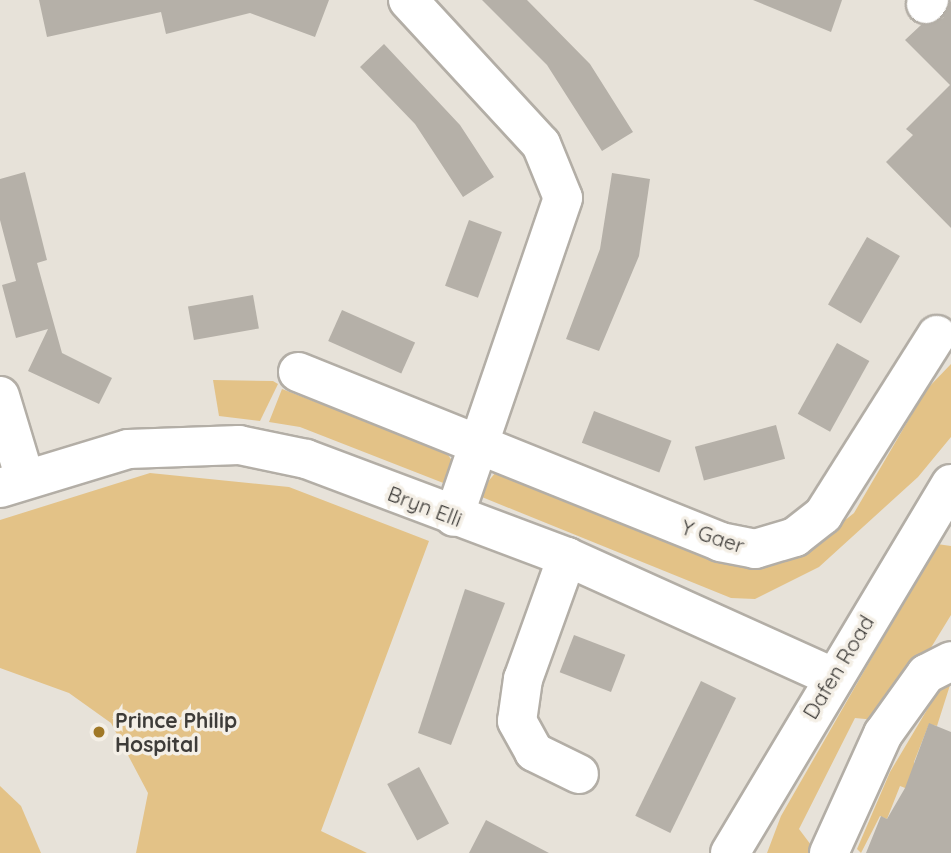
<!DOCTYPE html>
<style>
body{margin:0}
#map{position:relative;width:951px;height:853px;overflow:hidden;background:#e7e2d9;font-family:Quicksand,sans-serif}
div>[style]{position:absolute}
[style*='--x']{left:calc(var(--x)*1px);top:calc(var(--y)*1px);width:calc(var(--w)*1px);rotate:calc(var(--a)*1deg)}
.green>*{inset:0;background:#e3c287}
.building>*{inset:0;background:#b5b0a8;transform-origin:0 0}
.roads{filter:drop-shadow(2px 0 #b3aea6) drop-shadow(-2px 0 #b3aea6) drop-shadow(0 2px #b3aea6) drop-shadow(0 -2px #b3aea6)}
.minor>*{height:38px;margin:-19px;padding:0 19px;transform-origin:19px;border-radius:19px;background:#fff}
.dots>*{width:19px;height:19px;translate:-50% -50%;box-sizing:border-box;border:4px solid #f4efe6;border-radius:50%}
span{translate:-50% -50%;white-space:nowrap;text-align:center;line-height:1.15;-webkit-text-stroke:7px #f4efe6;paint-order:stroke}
.street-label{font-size:21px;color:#3e3c39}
.poi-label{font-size:21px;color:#3e3c39;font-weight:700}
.left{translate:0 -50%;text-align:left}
</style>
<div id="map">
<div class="green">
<div style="clip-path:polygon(951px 364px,951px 437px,918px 477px,819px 567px,755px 599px,731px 598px,477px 495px,496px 472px,719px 557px,834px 529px,854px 513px,926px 390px)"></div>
<div style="clip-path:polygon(213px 380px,273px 381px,278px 384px,260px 421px,219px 416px)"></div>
<div style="clip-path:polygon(282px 389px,446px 452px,457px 468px,451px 486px,300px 427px,269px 422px)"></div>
<div style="clip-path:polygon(150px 473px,289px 487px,429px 541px,321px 831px,367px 853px,136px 853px,148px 793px,111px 723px,69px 693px,0 668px,0 520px)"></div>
<div style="clip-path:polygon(937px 544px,951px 546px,951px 615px,886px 721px,855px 718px,799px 829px,817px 853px,767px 853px,781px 816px)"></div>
<div style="clip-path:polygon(951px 682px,937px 726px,929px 724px,914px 762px,918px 793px,900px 786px,887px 819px,880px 816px,861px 853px,857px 849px,890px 772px,940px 688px)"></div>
<div style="clip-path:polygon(0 786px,21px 806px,41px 853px,0 853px)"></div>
</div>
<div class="building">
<div style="clip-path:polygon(39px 0,329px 0,315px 37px,250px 13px,166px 34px,161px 12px,47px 37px)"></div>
<div style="clip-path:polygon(482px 0,527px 0,590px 64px,633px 132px,602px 151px,547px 65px)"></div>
<div style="clip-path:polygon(753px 0,842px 0,831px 32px)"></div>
<div style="clip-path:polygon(951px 0,951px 228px,886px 162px,913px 135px,906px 129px,950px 85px,905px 40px,921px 25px,943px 18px)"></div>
<div style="clip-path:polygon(384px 44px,460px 125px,494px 177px,463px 197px,415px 124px,360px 67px)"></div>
<div style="clip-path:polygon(25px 172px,47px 260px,37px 263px,62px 353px,112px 378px,99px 404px,28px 371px,48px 329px,16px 338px,2px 285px,16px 281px,0 220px,0 179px)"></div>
<div style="clip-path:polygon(612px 173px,650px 179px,639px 256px,599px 351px,566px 339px,600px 249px)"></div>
<div style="left:469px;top:220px;width:35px;height:70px;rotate:20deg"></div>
<div style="left:867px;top:237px;width:38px;height:78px;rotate:30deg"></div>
<div style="left:253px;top:295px;width:34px;height:66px;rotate:80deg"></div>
<div style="left:342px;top:310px;width:80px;height:34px;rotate:24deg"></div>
<div style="left:837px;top:343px;width:37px;height:81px;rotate:29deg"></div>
<div style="left:594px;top:411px;width:83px;height:34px;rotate:21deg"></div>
<div style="left:776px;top:425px;width:35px;height:84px;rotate:75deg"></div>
<div style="clip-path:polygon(465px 589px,505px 603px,451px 745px,418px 733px)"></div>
<div style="left:574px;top:635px;width:55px;height:40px;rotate:21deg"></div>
<div style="left:701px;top:681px;width:39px;height:150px;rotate:26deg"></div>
<div style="clip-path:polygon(929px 723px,951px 732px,951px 853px,866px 853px,881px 816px,887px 819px,905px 788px)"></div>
<div style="left:419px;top:767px;width:64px;height:36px;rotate:62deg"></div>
<div style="clip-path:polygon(486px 820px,549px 853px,469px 853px)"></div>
</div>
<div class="roads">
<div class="minor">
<div style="--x:408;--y:0;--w:196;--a:47.3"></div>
<div style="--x:541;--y:144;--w:58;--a:67.8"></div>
<div style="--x:563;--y:198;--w:337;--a:108.9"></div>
<div style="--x:926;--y:4;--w:5;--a:-53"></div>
<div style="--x:298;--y:372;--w:455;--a:21.9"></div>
<div style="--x:720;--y:542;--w:36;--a:11"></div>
<div style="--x:755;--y:549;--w:42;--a:-16.7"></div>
<div style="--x:795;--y:537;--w:36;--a:-38"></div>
<div style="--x:823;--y:515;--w:213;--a:-57.7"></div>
<div style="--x:0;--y:396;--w:87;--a:73.2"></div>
<div style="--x:0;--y:488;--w:134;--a:-16.9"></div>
<div style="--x:128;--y:449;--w:111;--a:-2.1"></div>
<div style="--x:239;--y:445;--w:68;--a:11.8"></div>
<div style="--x:306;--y:459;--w:279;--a:20.6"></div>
<div style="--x:567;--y:557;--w:290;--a:24.3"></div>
<div style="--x:567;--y:557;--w:130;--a:109.8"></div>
<div style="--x:523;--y:679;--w:42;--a:98.1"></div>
<div style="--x:517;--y:721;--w:35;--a:61"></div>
<div style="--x:534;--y:752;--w:50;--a:26.1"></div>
<div style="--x:730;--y:853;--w:430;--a:-59.1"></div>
<div style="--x:829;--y:853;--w:131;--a:-65.6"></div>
<div style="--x:883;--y:734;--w:74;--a:-54.4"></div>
<div style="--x:926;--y:674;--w:28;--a:-27"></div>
</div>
</div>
<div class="dots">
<div style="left:99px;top:732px;background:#a07826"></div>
</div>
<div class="street-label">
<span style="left:425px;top:506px;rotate:21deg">Bryn Elli</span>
<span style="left:713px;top:536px;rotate:18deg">Y Gaer</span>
<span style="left:838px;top:667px;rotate:-59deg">Dafen Road</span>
</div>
<div class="poi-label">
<span class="left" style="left:115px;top:732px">Prince Philip<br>Hospital</span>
</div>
</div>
